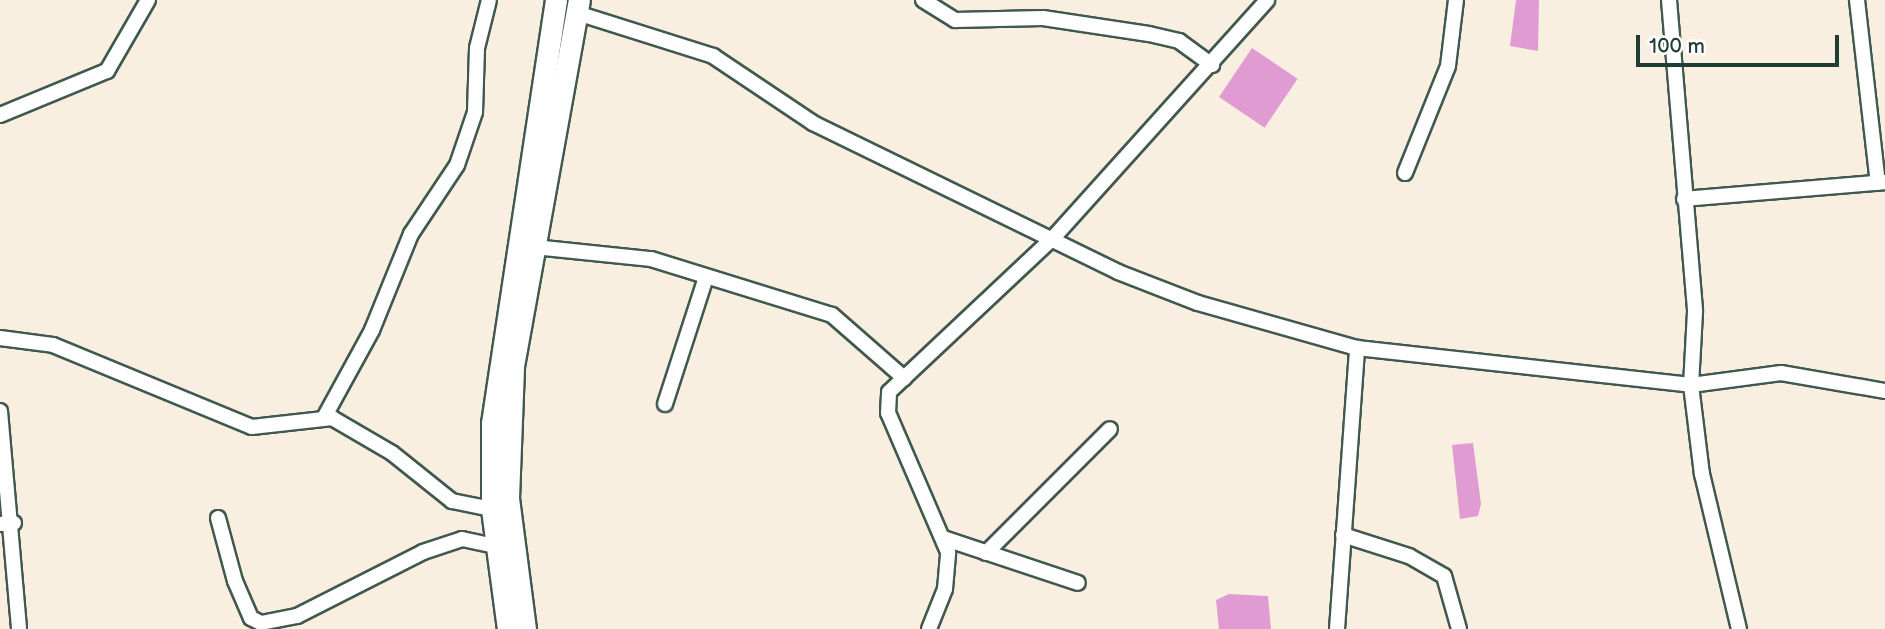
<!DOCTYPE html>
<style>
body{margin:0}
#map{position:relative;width:1885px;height:629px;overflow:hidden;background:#f9efe1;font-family:"Balsamiq Sans",sans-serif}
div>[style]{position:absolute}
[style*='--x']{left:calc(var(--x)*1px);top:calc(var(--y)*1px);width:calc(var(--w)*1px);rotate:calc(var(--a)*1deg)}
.building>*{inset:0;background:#e09bd2;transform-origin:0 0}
.roads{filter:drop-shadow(2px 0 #40584e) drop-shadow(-2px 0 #40584e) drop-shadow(0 2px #40584e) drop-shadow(0 -2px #40584e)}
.minor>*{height:14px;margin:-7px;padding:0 7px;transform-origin:7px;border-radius:7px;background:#fff}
.primary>*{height:21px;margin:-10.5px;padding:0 10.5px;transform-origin:10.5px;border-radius:10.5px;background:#fff}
span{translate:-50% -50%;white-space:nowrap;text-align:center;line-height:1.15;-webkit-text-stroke:5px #fff;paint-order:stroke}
.scale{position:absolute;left:1636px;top:35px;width:203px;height:32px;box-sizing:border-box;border:4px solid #1f3d34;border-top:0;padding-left:9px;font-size:21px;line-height:24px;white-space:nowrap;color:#1f3d34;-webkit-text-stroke:5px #fff;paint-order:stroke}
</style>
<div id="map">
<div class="building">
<div style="clip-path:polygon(1516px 0,1539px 0,1538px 51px,1510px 46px)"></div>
<div style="left:1252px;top:48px;width:55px;height:59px;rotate:34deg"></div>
<div style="clip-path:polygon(1473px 443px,1481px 504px,1478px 516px,1460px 519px,1452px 445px)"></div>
<div style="clip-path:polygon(1229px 594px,1268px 596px,1271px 629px,1219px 629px,1216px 600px)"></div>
</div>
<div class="roads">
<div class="minor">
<div style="--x:923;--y:0;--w:38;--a:32"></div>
<div style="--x:955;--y:20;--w:88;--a:-1.3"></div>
<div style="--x:1043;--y:18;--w:107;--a:8.6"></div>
<div style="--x:1149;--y:34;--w:31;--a:13"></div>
<div style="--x:1179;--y:41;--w:41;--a:36"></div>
<div style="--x:1669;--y:0;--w:313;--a:85.2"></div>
<div style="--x:1695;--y:312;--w:73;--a:93.1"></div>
<div style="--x:1691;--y:385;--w:90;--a:83"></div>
<div style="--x:1702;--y:474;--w:159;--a:76.6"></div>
<div style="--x:1857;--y:0;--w:184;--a:83.5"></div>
<div style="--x:577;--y:13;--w:143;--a:17.5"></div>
<div style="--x:713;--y:56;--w:120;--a:33.8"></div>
<div style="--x:813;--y:123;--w:339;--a:26"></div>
<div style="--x:1118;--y:272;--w:86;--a:21.2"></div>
<div style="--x:1198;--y:303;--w:165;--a:15.8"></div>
<div style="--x:1357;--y:348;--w:336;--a:6.3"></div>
<div style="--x:1691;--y:385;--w:91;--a:-7.6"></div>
<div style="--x:1781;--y:373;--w:106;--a:9.8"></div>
<div style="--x:0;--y:115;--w:116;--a:-22.4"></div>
<div style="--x:107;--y:71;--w:82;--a:-60"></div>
<div style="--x:1405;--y:173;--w:115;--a:-68.1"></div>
<div style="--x:1448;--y:66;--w:66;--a:-83.1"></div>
<div style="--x:1684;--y:199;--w:202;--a:-4.8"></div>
<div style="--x:534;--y:247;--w:118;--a:5.9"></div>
<div style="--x:651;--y:259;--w:189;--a:17.2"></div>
<div style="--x:832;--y:315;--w:96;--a:41.2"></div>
<div style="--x:0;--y:338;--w:53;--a:7.5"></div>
<div style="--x:53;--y:345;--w:215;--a:22.4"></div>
<div style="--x:252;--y:427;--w:81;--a:-6.4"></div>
<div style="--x:332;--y:418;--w:69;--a:30.3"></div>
<div style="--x:392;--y:453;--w:77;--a:38.7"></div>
<div style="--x:452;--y:501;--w:41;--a:11.3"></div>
<div style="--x:665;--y:404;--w:133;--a:-72.1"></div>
<div style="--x:0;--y:411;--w:219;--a:85"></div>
<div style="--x:325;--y:416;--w:98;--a:-61.3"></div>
<div style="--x:372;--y:330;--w:104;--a:-67.9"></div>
<div style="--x:411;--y:234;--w:83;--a:-56.3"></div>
<div style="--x:457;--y:165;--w:56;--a:-71.2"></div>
<div style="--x:475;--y:112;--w:64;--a:-88.2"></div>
<div style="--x:477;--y:48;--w:49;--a:-76"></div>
<div style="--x:218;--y:518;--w:65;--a:74.9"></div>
<div style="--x:235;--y:581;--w:40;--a:66.6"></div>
<div style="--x:251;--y:618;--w:11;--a:27"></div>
<div style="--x:261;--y:623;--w:37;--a:-11"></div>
<div style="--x:297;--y:616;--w:141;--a:-26.9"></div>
<div style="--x:423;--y:552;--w:41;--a:-18.4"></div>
<div style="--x:462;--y:539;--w:35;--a:12"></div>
<div style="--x:0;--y:524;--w:14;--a:-4"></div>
<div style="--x:1343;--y:535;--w:69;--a:17.7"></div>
<div style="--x:1409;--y:556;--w:40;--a:29.7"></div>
<div style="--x:1444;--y:576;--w:55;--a:74.2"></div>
<div style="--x:943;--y:538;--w:142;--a:18.4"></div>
<div style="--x:986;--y:553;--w:175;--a:-45"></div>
<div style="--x:929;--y:629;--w:43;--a:-68.2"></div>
<div style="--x:945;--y:589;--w:37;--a:-85"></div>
<div style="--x:948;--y:552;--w:151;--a:-113.3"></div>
<div style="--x:888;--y:413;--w:21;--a:-87"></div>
<div style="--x:889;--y:392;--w:225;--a:-43.2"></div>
<div style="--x:1053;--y:238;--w:320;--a:-48"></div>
<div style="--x:1337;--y:629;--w:282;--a:-85.9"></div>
</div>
<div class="primary">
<div style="--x:508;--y:629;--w:121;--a:-97.6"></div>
<div style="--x:492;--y:509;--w:86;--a:-90"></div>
<div style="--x:492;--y:423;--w:428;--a:-81.4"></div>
<div style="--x:525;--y:629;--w:132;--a:-97.4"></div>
<div style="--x:508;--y:498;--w:132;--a:-87.8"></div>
<div style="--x:513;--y:366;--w:372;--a:-79.8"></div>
</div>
</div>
<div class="scale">100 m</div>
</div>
